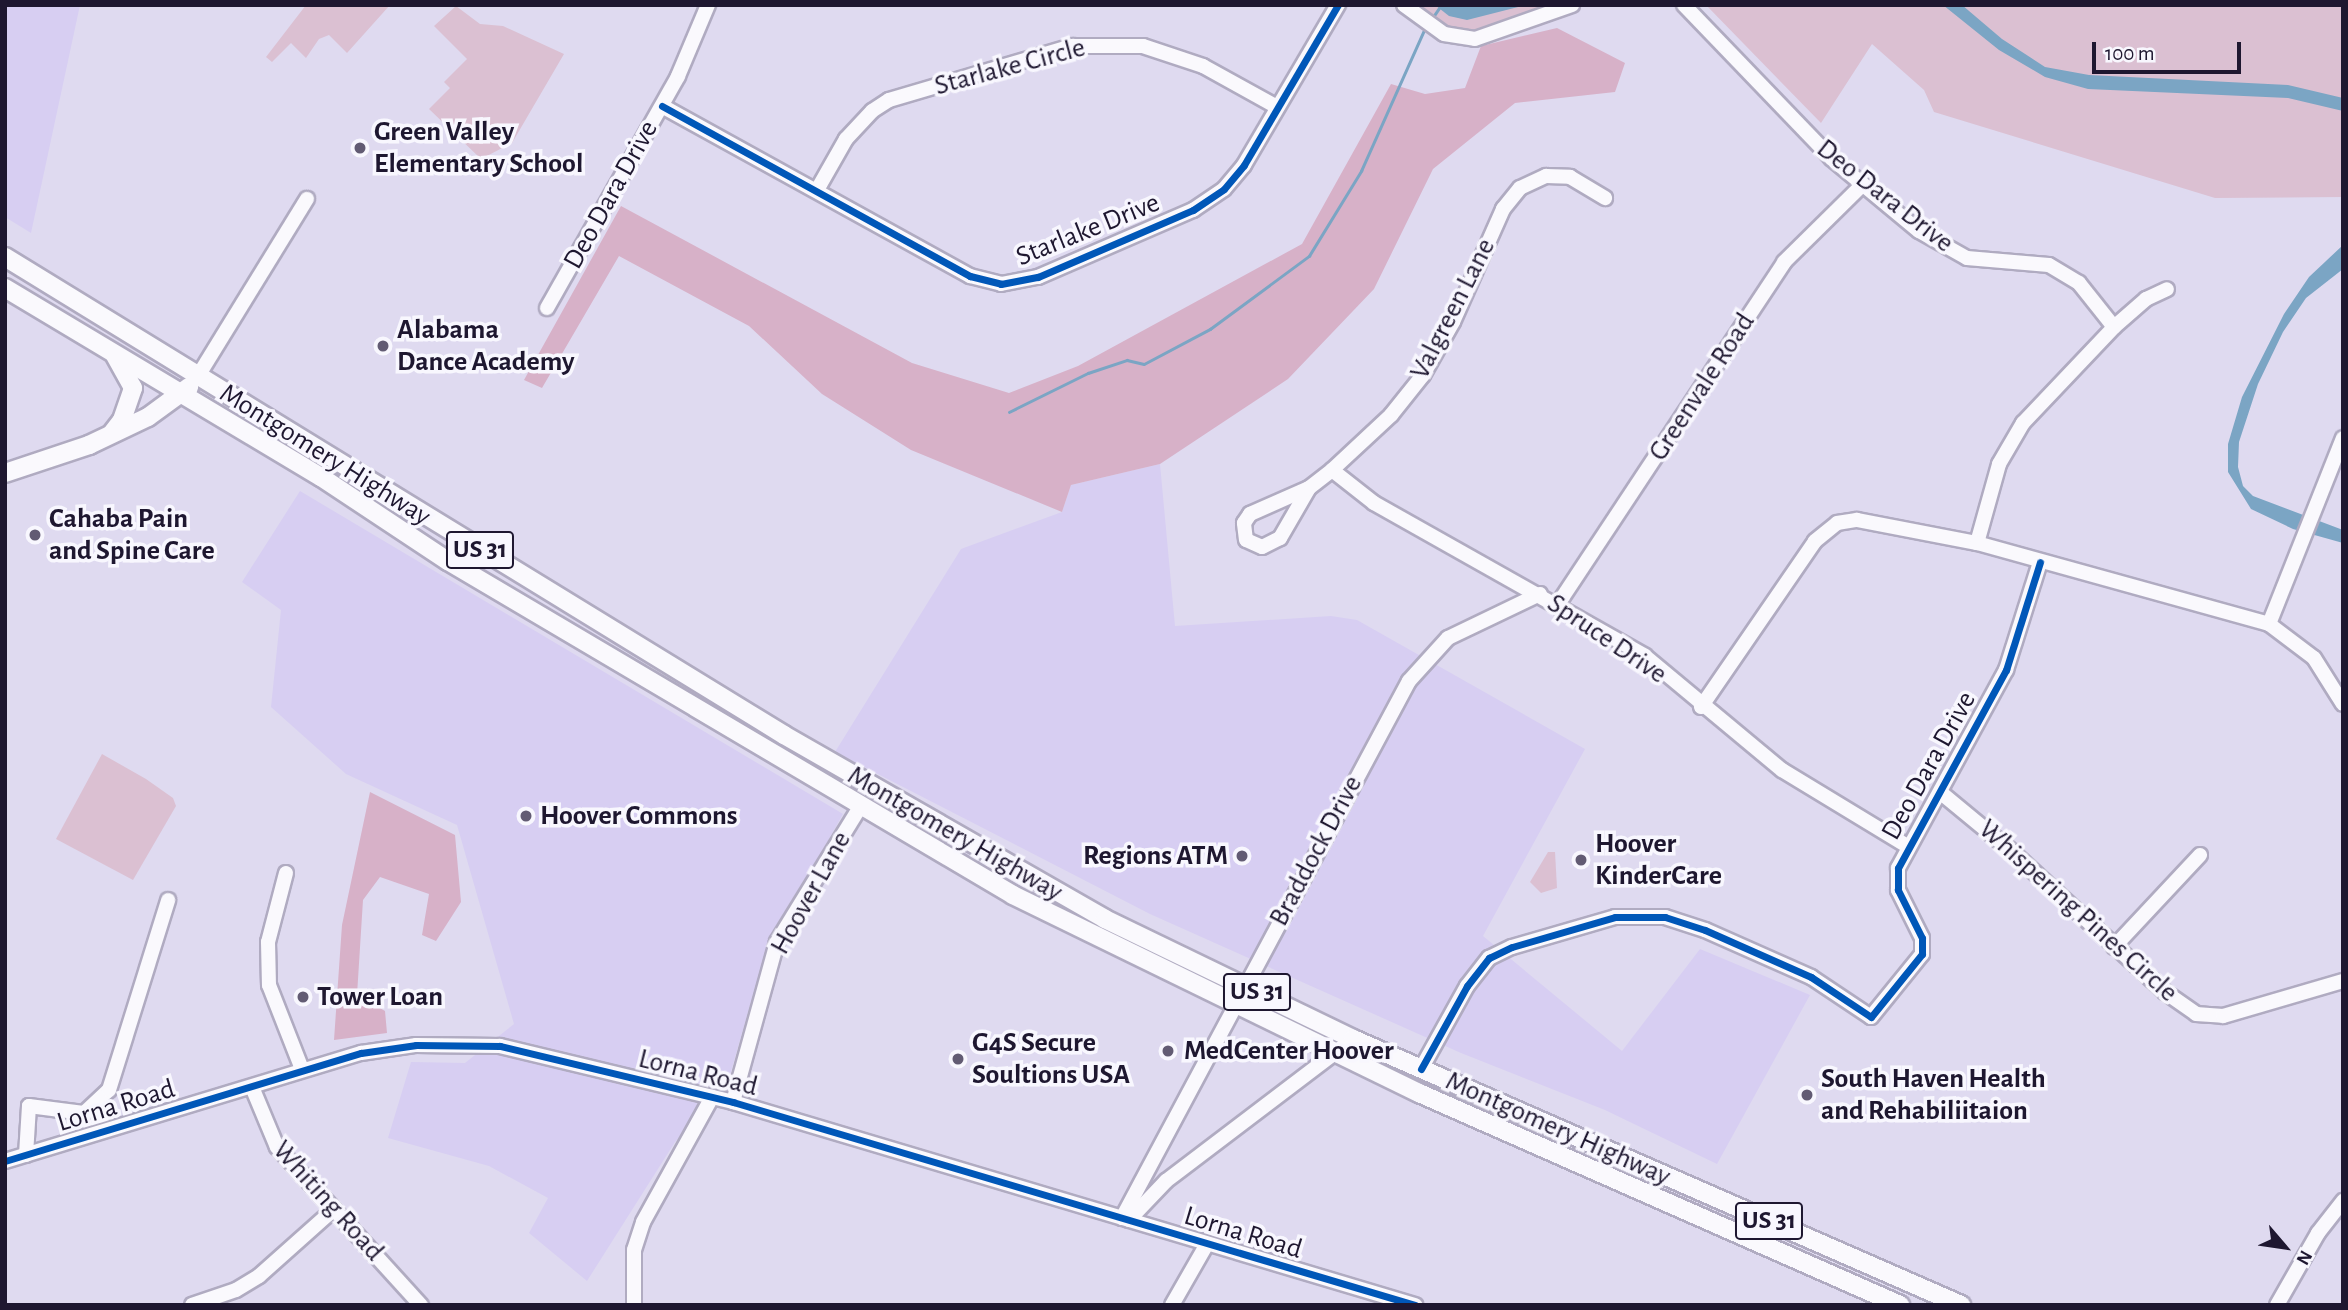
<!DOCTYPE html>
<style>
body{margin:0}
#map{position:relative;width:2348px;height:1310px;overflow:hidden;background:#dfdaf0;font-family:"Alegreya Sans",sans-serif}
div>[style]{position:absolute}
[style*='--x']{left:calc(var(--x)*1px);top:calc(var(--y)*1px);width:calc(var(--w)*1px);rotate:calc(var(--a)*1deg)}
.built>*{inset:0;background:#d7cef2}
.green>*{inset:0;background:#dbc0d2}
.forest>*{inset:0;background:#d7b1c8}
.water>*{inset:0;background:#7ba5c4}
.stream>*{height:2.5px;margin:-1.25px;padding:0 1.25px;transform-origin:1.25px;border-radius:1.25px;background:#7ba5c4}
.roads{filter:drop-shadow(2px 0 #b0abc1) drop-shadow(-2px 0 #b0abc1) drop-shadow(0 2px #b0abc1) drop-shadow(0 -2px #b0abc1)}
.minor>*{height:14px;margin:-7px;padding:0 7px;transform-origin:7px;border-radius:7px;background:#faf9fd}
.major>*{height:18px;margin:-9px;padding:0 9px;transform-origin:9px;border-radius:9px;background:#faf9fd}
.cycleway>*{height:7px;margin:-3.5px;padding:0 3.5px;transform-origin:3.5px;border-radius:3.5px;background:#0057b8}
.dots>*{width:19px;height:19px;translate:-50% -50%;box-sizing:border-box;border:4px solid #f8f7fe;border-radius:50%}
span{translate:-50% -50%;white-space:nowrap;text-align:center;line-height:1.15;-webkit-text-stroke:7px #f8f7fe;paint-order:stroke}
.shield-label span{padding:2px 5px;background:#f8f7fe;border:2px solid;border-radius:5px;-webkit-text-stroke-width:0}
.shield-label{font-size:26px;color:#1e1730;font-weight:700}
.street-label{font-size:28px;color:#1e1730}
.poi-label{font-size:28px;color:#1e1730;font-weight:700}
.left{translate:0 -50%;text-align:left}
.right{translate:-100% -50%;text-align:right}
.frame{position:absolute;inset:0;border:7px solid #1e1730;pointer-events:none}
.north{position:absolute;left:2250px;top:1212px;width:70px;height:70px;-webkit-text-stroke:5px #f8f7fe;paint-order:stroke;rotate:119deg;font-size:19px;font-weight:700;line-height:28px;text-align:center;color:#1e1730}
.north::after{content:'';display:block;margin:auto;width:24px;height:32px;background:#1e1730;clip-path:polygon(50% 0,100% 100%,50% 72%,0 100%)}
.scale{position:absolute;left:2092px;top:42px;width:149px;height:32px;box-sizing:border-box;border:4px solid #1e1730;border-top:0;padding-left:9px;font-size:21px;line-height:24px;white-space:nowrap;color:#1e1730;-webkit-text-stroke:5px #f8f7fe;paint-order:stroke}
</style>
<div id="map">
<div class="built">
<div style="clip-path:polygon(5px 5px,80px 5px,31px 233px,5px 217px)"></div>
<div style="clip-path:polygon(1160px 464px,1175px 626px,1331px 616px,1357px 620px,1585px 749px,1483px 936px,1622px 1051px,1700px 949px,1810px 995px,1717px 1164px,1605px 1110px,1461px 1053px,1150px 914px,835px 752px,961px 549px,1062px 512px,1071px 485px)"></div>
<div style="clip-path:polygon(300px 491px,843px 814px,765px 953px,728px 1082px,675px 1142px,587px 1281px,529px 1233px,548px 1198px,489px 1166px,388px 1138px,411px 1062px,465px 1063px,514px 1024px,457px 825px,346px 774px,271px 707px,281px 610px,242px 582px)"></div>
</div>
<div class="green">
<div style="clip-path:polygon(306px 5px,390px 5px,347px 53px,329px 35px,319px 39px,306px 58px,291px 43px,272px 62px,266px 57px)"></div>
<div style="clip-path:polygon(1414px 5px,1555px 5px,1477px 30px,1450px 28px)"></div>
<div style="clip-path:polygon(1706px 5px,2343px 5px,2343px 197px,2215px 198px,1934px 112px,1924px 90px,1872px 44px,1821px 123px)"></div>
<div style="clip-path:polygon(456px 6px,480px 24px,503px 26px,564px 54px,512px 143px,481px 159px,429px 109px,450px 88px,444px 82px,467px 59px,434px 26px)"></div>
<div style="clip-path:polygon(102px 754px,146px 779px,173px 798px,176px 806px,133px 880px,56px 839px)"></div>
<div style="clip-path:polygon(1548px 852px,1555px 852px,1557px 888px,1541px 893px,1530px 882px)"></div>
</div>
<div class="forest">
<div style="clip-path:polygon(1557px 28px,1625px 63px,1615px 92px,1515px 103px,1433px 169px,1374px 289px,1288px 379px,1160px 464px,1071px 485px,1062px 512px,911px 450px,822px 394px,749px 326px,619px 256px,542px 388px,524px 380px,621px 206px,912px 363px,1009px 393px,1078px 366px,1302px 244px,1391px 84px,1425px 94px,1465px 88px,1481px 46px)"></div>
<div style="clip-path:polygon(370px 792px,455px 835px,461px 902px,436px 941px,422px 935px,429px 894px,380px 877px,363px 900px,357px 995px,385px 1011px,387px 1033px,334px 1040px,342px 925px)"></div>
</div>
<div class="water">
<div style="clip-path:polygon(1435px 5px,1526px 5px,1467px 20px,1449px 16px)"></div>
<div style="clip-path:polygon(1943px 5px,1962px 5px,2002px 39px,2045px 67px,2089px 75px,2288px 85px,2343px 98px,2343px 111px,2288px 98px,2088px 89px,2045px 77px,1999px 50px)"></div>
<div style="clip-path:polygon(2343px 245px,2343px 269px,2306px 298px,2283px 332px,2258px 384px,2239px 442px,2238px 467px,2243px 486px,2253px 496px,2343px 530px,2343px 543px,2293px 529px,2251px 509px,2228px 472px,2228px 444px,2242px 397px,2284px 314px,2309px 277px)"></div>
</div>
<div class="stream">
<div style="--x:1431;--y:20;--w:14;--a:-56"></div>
<div style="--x:1009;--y:412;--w:88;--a:-26.3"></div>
<div style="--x:1088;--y:373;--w:41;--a:-18.4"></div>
<div style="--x:1127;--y:360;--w:17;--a:13"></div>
<div style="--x:1144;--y:364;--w:75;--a:-27.9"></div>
<div style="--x:1210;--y:329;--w:123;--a:-36.4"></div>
<div style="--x:1309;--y:256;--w:100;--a:-58.5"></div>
<div style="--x:1361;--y:171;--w:157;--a:-65.9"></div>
</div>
<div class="roads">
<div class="minor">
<div style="--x:1404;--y:5;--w:49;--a:35.9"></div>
<div style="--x:1444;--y:34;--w:31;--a:9"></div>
<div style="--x:1475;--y:39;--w:103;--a:-19.3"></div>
<div style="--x:1684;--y:5;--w:212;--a:46.1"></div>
<div style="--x:1831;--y:158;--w:114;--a:39.7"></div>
<div style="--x:1919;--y:231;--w:55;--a:29.4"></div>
<div style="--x:1967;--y:258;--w:82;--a:4.9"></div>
<div style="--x:2049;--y:265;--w:35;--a:31"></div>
<div style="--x:2079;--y:283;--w:56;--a:51.5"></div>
<div style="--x:662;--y:106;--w:352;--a:28.9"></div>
<div style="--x:970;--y:276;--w:32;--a:14"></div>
<div style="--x:1001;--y:284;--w:38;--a:-11"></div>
<div style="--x:1038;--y:277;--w:169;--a:-23.4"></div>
<div style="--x:1193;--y:210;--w:37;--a:-34"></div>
<div style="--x:1224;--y:189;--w:31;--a:-50"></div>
<div style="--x:1244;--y:165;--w:186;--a:-59.6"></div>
<div style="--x:817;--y:190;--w:59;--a:-60.4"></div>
<div style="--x:846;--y:139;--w:38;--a:-47"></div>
<div style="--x:872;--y:111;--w:20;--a:-33"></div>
<div style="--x:889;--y:100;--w:192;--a:-16.4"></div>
<div style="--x:1073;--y:46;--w:70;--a:0"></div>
<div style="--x:1143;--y:46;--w:63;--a:18.4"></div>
<div style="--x:1203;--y:66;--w:85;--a:29"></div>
<div style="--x:547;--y:308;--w:266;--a:-60.5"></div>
<div style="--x:678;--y:76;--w:77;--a:-67.1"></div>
<div style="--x:198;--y:376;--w:208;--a:-58.4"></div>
<div style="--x:1332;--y:470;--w:53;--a:38.2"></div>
<div style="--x:1374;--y:503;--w:311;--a:29.4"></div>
<div style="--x:1645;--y:656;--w:178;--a:39.8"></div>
<div style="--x:1782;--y:770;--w:146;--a:31.3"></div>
<div style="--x:1309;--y:488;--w:58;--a:120.1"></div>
<div style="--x:1280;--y:538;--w:20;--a:153"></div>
<div style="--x:1262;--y:547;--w:17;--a:-156"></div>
<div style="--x:1246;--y:540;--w:17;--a:-97"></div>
<div style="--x:1244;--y:523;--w:11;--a:-56"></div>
<div style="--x:1250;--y:514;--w:64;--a:-23.8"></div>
<div style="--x:1309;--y:488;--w:29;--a:-38"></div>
<div style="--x:1332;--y:470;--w:81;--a:-43"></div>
<div style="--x:1391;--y:415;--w:51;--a:-51.3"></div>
<div style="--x:1423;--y:375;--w:61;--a:-60.5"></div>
<div style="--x:1453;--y:322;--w:124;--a:-66.1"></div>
<div style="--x:1503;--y:209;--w:27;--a:-51"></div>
<div style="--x:1520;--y:188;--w:29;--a:-25"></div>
<div style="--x:1546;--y:176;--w:24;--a:2"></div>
<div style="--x:1570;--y:177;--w:41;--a:31"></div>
<div style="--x:1977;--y:543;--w:82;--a:-74.4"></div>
<div style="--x:1999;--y:464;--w:48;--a:-59.7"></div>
<div style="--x:2023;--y:423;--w:132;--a:-46.5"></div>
<div style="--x:2114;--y:327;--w:43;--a:-41.2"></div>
<div style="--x:2146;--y:299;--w:23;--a:-25"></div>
<div style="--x:1558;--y:604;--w:410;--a:-56.5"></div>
<div style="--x:1784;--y:262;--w:111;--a:-44.6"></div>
<div style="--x:2269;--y:624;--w:200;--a:-68.3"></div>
<div style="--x:1701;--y:707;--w:201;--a:-55.5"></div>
<div style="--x:1815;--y:541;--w:28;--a:-39"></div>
<div style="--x:1837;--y:523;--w:20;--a:-9"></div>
<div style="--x:1857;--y:520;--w:122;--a:10.9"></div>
<div style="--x:1977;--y:543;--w:303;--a:15.5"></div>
<div style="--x:2269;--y:624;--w:56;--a:37.1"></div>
<div style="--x:2314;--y:658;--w:54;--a:57.8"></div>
<div style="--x:1940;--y:792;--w:89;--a:39.6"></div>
<div style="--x:2009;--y:849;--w:212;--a:42.5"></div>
<div style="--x:2165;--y:992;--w:38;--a:35"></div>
<div style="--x:2196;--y:1014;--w:27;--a:4"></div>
<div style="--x:2223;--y:1016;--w:125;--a:-16.3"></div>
<div style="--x:286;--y:873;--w:71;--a:104.6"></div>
<div style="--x:268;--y:942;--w:43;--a:88.7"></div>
<div style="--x:269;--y:985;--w:90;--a:68.6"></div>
<div style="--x:2114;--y:947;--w:126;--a:-46.9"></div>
<div style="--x:1421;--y:1069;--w:95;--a:-61"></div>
<div style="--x:1467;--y:986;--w:36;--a:-52"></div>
<div style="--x:1489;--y:958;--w:25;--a:-26"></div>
<div style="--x:1512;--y:947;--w:107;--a:-16.2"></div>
<div style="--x:1615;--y:917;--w:50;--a:0"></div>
<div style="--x:1665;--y:917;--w:42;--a:18"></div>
<div style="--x:1705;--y:930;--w:116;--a:23.9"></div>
<div style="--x:1811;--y:977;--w:72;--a:33.7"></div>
<div style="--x:1871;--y:1017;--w:81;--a:-51"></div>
<div style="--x:1922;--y:954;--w:16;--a:-90"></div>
<div style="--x:1922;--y:938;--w:54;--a:-116.6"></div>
<div style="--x:1898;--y:890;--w:22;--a:-90"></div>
<div style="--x:1898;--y:868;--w:226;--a:-61.4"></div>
<div style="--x:2006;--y:670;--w:113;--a:-72.5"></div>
<div style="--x:252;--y:1087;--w:65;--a:67.4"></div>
<div style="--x:277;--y:1147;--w:214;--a:47.7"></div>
<div style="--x:733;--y:1102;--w:166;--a:-74.6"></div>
<div style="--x:777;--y:942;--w:158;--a:-58.4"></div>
<div style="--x:26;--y:1155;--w:49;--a:-86.5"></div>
<div style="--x:29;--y:1106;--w:55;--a:7.3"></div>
<div style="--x:84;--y:1113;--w:34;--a:-43"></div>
<div style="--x:109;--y:1090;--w:199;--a:-72.7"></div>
<div style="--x:5;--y:1161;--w:372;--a:-16.9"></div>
<div style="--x:361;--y:1053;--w:56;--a:-8.3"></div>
<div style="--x:416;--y:1045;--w:84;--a:0.7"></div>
<div style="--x:500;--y:1046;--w:240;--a:13.5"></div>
<div style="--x:733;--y:1102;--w:712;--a:16.58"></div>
<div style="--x:1122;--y:1218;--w:609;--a:-61.88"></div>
<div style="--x:1409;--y:681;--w:58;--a:-47.8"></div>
<div style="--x:1448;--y:638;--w:102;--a:-25.6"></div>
<div style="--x:1129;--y:1220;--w:54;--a:-46.5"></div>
<div style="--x:1166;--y:1181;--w:235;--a:-37.2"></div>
<div style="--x:192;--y:1305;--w:46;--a:-18.8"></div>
<div style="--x:236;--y:1290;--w:27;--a:-31"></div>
<div style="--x:259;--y:1276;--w:99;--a:-41.7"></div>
<div style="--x:634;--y:1305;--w:55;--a:-90"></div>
<div style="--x:634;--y:1250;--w:29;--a:-72"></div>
<div style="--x:643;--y:1222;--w:143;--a:-61.1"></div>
<div style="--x:1172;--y:1305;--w:70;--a:-60.2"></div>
<div style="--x:2277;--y:1305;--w:83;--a:-60.3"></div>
<div style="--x:2318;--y:1233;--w:41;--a:-52"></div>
</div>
<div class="major">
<div style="--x:5;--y:257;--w:914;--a:31.53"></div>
<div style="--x:784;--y:735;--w:370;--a:29.8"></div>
<div style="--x:1105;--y:919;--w:276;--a:25.8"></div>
<div style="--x:1353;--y:1039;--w:664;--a:23.63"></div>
<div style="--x:5;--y:288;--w:368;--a:30.9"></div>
<div style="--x:321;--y:477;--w:152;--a:33.5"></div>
<div style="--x:448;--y:561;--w:656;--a:30.59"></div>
<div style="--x:1013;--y:895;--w:452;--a:26"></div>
<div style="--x:1419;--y:1093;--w:526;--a:23.79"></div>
<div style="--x:112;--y:433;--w:16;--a:-52"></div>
<div style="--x:122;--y:420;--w:34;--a:-71"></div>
<div style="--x:133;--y:388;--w:37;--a:-119"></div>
<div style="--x:5;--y:473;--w:89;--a:-18.4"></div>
<div style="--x:89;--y:445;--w:65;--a:-25.4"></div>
<div style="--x:148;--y:417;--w:51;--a:-36.2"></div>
</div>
</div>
<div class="cycleway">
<div style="--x:662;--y:106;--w:352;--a:28.9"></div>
<div style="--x:970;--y:276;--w:32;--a:14"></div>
<div style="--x:1001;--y:284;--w:38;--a:-11"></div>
<div style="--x:1038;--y:277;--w:169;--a:-23.4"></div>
<div style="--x:1193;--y:210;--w:37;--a:-34"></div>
<div style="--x:1224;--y:189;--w:31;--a:-50"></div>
<div style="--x:1244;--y:165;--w:186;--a:-59.6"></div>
<div style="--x:1421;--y:1069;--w:95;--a:-61"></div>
<div style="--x:1467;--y:986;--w:36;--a:-52"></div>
<div style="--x:1489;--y:958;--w:25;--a:-26"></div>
<div style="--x:1512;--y:947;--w:107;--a:-16.2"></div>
<div style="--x:1615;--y:917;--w:50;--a:0"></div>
<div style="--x:1665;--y:917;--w:42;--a:18"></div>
<div style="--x:1705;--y:930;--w:116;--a:23.9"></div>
<div style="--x:1811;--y:977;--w:72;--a:33.7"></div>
<div style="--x:1871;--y:1017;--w:81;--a:-51"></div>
<div style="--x:1922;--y:954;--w:16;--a:-90"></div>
<div style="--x:1922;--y:938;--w:54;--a:-116.6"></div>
<div style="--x:1898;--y:890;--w:22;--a:-90"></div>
<div style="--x:1898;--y:868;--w:226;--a:-61.4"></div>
<div style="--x:2006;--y:670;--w:113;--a:-72.5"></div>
<div style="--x:5;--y:1161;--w:372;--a:-16.9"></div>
<div style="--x:361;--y:1053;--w:56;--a:-8.3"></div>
<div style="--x:416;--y:1045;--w:84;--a:0.7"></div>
<div style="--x:500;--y:1046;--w:240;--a:13.5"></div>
<div style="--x:733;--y:1102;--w:712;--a:16.58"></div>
</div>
<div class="dots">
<div style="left:360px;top:148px;background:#625b73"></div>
<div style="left:383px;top:346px;background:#625b73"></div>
<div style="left:35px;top:535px;background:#625b73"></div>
<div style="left:526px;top:816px;background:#625b73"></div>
<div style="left:1242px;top:856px;background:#625b73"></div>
<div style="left:1581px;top:860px;background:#625b73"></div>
<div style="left:303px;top:997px;background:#625b73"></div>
<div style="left:1168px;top:1051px;background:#625b73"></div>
<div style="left:958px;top:1059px;background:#625b73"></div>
<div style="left:1807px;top:1095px;background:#625b73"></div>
</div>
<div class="shield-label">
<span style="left:480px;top:550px">US 31</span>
<span style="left:1257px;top:992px">US 31</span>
<span style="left:1769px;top:1221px">US 31</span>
</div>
<div class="street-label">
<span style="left:1010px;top:67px;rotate:-15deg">Starlake Circle</span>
<span style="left:611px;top:195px;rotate:-61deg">Deo Dara Drive</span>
<span style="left:1885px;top:196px;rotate:38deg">Deo Dara Drive</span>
<span style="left:1088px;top:230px;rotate:-22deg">Starlake Drive</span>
<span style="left:1453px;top:309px;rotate:-63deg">Valgreen Lane</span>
<span style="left:1702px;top:387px;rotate:-57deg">Greenvale Road</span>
<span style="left:325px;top:455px;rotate:32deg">Montgomery Highway</span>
<span style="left:1607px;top:639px;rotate:34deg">Spruce Drive</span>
<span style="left:1929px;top:766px;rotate:-61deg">Deo Dara Drive</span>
<span style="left:955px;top:834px;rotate:30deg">Montgomery Highway</span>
<span style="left:1316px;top:851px;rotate:-62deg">Braddock Drive</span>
<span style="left:811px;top:893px;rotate:-61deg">Hoover Lane</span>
<span style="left:2078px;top:911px;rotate:42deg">Whispering Pines Circle</span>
<span style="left:698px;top:1073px;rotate:14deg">Lorna Road</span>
<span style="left:116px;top:1106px;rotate:-17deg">Lorna Road</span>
<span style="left:1558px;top:1129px;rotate:24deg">Montgomery Highway</span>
<span style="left:328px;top:1201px;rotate:48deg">Whiting Road</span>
<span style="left:1243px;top:1233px;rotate:17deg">Lorna Road</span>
</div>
<div class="poi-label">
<span class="left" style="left:374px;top:148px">Green Valley<br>Elementary School</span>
<span class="left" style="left:397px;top:346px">Alabama<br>Dance Academy</span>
<span class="left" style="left:49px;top:535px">Cahaba Pain<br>and Spine Care</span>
<span class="left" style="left:540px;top:816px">Hoover Commons</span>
<span class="left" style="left:1595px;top:860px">Hoover<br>KinderCare</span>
<span class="right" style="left:1228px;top:856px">Regions ATM</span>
<span class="left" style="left:317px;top:997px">Tower Loan</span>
<span class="left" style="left:972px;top:1059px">G4S Secure<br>Soultions USA</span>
<span class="left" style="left:1184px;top:1051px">MedCenter Hoover</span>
<span class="left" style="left:1821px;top:1095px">South Haven Health<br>and Rehabiliitaion</span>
</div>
<div class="frame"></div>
<div class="north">N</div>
<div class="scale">100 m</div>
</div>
